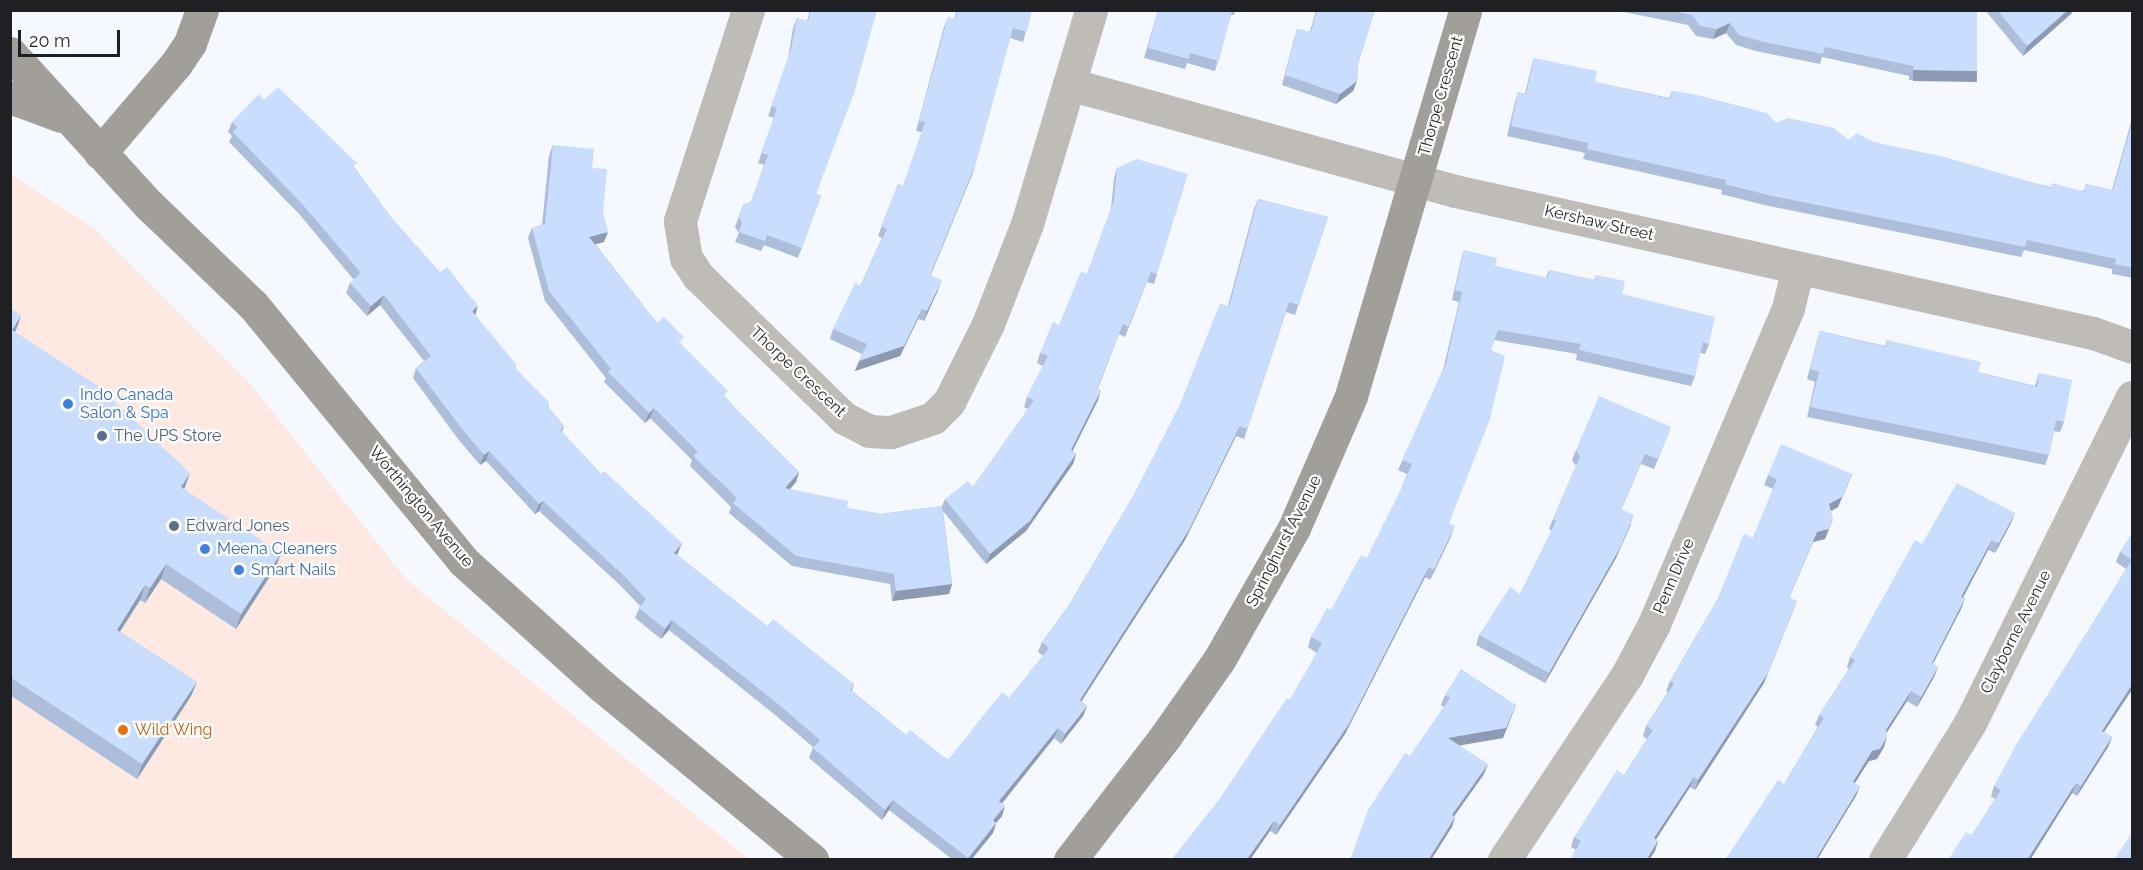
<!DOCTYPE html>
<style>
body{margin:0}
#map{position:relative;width:2143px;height:870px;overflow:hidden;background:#f5f8fe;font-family:Raleway,sans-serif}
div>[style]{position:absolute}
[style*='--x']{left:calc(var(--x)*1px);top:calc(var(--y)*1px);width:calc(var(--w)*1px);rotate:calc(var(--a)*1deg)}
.commercial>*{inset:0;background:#fde9e2}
.street>*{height:33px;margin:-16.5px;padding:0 16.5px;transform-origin:16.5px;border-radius:16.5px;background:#bfbcb8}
.secondary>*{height:33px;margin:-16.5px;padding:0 16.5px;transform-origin:16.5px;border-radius:16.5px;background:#a29e99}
.wall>*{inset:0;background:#adbedb}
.shaded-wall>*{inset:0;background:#8d9bb2;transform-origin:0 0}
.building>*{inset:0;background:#c9ddff}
.dots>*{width:16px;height:16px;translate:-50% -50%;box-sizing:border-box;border:3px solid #fff;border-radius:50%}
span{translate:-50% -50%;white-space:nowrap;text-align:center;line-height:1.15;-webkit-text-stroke:4.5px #fff;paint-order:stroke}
.street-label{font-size:16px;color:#1e2023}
.shop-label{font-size:16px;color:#366cbe}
.left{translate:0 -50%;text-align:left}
.service-label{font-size:16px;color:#4e5e75}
.food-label{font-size:16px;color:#c56008}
.frame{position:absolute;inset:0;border:12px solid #1e2023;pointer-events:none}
.scale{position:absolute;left:18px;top:30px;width:102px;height:27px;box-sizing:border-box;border:3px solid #1e2023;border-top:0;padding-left:8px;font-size:18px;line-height:21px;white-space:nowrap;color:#1e2023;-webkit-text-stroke:4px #fff;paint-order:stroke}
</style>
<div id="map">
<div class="commercial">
<div style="clip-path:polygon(10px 174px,94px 228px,248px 381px,406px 579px,749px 859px,11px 859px)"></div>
</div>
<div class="street">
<div style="--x:748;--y:10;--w:222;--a:107.9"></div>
<div style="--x:680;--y:221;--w:37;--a:81"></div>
<div style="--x:686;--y:258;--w:22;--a:56"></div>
<div style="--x:698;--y:276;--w:204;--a:44.2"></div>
<div style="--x:844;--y:418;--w:28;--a:27"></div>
<div style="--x:869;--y:431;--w:22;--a:3"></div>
<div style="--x:891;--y:432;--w:44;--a:-18.4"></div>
<div style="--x:933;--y:418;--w:23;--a:-45"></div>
<div style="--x:949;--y:402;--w:87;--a:-63.4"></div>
<div style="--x:988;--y:324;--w:107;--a:-68.7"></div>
<div style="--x:1027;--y:224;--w:223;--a:-73.3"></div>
<div style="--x:1069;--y:84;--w:401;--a:15.5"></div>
<div style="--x:1455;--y:191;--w:654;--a:12.55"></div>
<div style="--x:2093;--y:333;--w:41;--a:19.7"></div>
<div style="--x:1504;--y:860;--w:222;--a:-56.4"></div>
<div style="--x:1627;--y:675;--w:58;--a:-62.1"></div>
<div style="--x:1654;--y:624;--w:343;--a:-67"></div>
<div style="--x:1788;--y:308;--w:41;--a:-76"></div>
<div style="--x:1885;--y:860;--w:161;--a:-58.2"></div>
<div style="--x:1970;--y:723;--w:364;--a:-63.6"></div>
</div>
<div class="secondary">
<div style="--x:10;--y:53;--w:206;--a:47.6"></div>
<div style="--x:149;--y:205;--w:144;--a:43.9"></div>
<div style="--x:253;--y:305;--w:331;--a:50.6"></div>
<div style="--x:463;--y:561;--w:187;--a:42"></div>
<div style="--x:602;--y:686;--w:273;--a:39.6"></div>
<div style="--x:10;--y:97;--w:54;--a:20.4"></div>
<div style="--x:100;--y:153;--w:117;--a:-49.5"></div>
<div style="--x:176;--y:64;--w:25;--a:-56"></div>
<div style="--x:190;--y:43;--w:35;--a:-70"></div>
<div style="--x:1070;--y:860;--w:155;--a:-52.3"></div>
<div style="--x:1165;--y:737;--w:94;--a:-55"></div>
<div style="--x:1219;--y:660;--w:152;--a:-60.4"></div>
<div style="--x:1294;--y:528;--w:144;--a:-66.6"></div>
<div style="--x:1351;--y:396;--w:402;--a:-73.5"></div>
</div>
<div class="wall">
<div style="clip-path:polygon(810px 10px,877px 10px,816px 194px,821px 196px,798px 258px,764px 245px,761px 251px,735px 242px,739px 233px,735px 227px,743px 205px,751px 202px,764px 165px,758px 163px,774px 118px,768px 116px,788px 59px,793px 28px,797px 18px,807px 21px)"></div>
<div style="clip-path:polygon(957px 10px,1032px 10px,1023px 42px,1010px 38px,973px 173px,931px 275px,938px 290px,924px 321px,918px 319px,900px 356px,855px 371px,862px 354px,830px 339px,833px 329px,860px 286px,882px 238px,878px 236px,898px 184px,903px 186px,922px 132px,916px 131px,944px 27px,948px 17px,954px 19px)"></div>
<div style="clip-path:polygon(1158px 10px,1166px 12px,1166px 10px,1235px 10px,1234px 15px,1231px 15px,1215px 71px,1187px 63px,1185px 69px,1144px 58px)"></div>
<div style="clip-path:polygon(1316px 10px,1375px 10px,1358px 64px,1357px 81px,1353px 91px,1336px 104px,1282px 85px,1294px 39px,1297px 29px,1310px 32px)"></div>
<div style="clip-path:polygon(1614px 10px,1977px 10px,1977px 71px,1973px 81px,1909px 80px,1909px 76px,1822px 57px,1820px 64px,1756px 51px,1736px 45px,1726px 33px,1713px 39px,1696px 36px,1688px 25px)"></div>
<div style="clip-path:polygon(1985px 10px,2073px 10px,2071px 14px,2023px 56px)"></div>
<div style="clip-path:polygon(1534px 58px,1595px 82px,1669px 98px,1672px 91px,1776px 123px,1848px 140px,1873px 142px,2050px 187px,2084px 191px,2086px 184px,2112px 190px,2133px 115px,2133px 278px,2112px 274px,2112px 269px,2024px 250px,2021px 257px,1764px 205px,1721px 194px,1722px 190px,1583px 159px,1585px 153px,1507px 136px,1515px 102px,1518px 92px,1525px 94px,1531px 68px)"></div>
<div style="clip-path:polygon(264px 100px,355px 168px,390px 216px,475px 315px,516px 369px,564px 426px,562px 432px,601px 474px,678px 553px,677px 555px,767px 626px,854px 684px,852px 691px,906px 735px,948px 760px,1009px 698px,1043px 656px,1038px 652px,1042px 642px,1069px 605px,1135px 493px,1179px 407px,1228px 306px,1254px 209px,1258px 199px,1328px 217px,1295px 315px,1286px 312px,1244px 439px,1236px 436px,1185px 540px,1081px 701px,1087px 706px,1083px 716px,1061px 744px,1054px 738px,1002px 803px,1002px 816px,996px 823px,993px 833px,971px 860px,953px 860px,889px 810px,882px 820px,809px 758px,813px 747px,774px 714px,669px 630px,661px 639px,635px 618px,640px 606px,620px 585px,539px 511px,535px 514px,486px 461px,480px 465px,458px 439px,413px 378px,416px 368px,424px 361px,380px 305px,367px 316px,346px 293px,350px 283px,354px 280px,300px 215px,229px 142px,232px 136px,228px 132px,232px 122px)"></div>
<div style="clip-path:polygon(553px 145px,592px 168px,603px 212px,604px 242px,595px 244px,657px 323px,681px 344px,733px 406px,799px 472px,796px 482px,790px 489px,847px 508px,881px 514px,942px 506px,945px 499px,973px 487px,1028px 409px,1024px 407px,1027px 397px,1043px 366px,1037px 363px,1040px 353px,1059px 325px,1087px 274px,1111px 209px,1114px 178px,1117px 168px,1157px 274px,1154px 284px,1147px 282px,1125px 337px,1119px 334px,1098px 388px,1098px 400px,1072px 451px,1076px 454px,1073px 464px,1026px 531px,986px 564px,943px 511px,952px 584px,949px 594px,892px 601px,890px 584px,792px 566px,729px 513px,731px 507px,690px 466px,692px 460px,650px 418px,645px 423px,604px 382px,606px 378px,545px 301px,528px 238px,532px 228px,542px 225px,549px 155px)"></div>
<div style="clip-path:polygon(1464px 250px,1495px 266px,1546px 278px,1549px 270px,1594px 280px,1596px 275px,1622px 294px,1709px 344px,1705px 354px,1700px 353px,1695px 376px,1691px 386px,1576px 360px,1577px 354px,1494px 340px,1491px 350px,1449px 523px,1451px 536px,1430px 580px,1425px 577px,1345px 734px,1276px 835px,1221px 797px,1290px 700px,1317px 653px,1308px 647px,1311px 637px,1331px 610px,1367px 558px,1400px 492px,1407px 474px,1398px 470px,1443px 370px,1459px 302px,1452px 300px,1461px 260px)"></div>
<div style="clip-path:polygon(10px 308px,21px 316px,15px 332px,185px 487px,184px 489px,276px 567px,236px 629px,161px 579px,145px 603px,140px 600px,120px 632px,197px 682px,191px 696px,137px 779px,10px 695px)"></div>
<div style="clip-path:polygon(1820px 331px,1885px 346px,1887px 340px,1978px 372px,2035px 386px,2039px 373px,2064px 422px,2060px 432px,2054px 431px,2049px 455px,2045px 465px,1807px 417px,1815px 382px,1807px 379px,1817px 341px)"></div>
<div style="clip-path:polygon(1671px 427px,1654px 469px,1641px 464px,1621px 510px,1631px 525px,1616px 558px,1545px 683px,1476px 645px,1479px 635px,1520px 594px,1552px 531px,1549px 529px,1553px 519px,1576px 466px,1572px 460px,1576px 450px)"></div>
<div style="clip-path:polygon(1852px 474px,1838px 507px,1831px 511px,1825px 539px,1813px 542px,1789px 598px,1764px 683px,1695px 790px,1690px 787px,1656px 840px,1658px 841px,1655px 851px,1649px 860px,1570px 860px,1576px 850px,1571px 847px,1574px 837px,1624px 775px,1647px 739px,1643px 736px,1646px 726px,1668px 692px,1666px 691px,1670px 681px,1753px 538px,1773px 489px,1764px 485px,1768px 475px)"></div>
<div style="clip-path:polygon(2011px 523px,1995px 553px,1988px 550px,1963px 597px,1965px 598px,1961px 609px,1933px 664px,1938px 667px,1934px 677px,1917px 707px,1907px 701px,1886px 733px,1884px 747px,1877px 759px,1869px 761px,1855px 783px,1856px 796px,1784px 784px,1818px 727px,1815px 725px,1819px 715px,1849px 669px,1847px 667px,1850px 657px,1922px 544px)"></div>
<div style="clip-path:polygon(2133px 532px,2133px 688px,2104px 732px,2112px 737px,2108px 747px,2077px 796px,2072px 793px,2030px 860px,1948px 860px,1972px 835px,1995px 799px,1991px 796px,1994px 786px,2126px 569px,2116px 562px,2120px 552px)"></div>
<div style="clip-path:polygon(1445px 695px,1516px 705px,1503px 738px,1460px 745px,1484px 774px,1454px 816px,1455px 817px,1452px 827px,1410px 756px,1444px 707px,1441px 705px)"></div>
</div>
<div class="shaded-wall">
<div style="clip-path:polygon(2068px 10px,2073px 10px,2071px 14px,2023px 56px,2027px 46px)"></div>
<div style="clip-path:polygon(1730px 23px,1726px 33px,1713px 39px,1717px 29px)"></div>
<div style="left:1913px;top:70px;width:64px;height:11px;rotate:1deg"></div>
<div style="clip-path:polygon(1357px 81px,1353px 91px,1336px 104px,1340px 94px)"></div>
<div style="clip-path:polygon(608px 232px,604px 242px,585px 247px,589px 237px)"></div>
<div style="clip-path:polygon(942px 280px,938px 290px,924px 321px,927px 311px)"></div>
<div style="clip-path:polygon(384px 295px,380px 305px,367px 316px,371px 306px)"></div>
<div style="clip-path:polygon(478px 306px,475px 316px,472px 311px)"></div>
<div style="clip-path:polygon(922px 309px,918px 319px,900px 356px,855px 371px,859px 361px)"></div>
<div style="clip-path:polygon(21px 316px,16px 330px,10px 339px,12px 330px)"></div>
<div style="clip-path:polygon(1101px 390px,1098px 400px,1068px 460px,1071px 450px)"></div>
<div style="clip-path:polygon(654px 408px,650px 418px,645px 423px,649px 413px)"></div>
<div style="clip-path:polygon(1240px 426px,1236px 436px,1185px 540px,1076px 710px,1080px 700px)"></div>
<div style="clip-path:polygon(489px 451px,486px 461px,480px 465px,484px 455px)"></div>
<div style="clip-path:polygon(1076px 454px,1073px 464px,1026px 531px,986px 564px,990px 554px)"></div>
<div style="clip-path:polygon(799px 472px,796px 482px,782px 498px,785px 488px)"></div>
<div style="clip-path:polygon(190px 473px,185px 487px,176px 501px,181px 487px)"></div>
<div style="clip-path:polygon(1852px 474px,1838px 507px,1826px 514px,1829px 504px)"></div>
<div style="clip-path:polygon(543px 501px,539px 511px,535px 514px,539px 504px)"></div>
<div style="clip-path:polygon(2015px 513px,2011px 523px,1995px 553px,1999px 543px)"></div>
<div style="clip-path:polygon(1634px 515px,1616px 558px,1545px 683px,1549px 673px)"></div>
<div style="clip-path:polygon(1833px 519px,1825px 539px,1813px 542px,1785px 607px,1817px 532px)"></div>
<div style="clip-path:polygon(1455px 526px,1451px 536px,1430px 580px,1434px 570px)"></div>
<div style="clip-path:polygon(1992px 540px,1988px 550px,1958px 607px,1961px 597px)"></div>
<div style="clip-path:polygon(682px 543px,678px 553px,670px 563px,674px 553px)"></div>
<div style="clip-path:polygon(281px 553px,276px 567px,236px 629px,241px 614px)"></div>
<div style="clip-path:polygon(166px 564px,161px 579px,145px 603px,150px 588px)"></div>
<div style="clip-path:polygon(1429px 567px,1425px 577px,1345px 734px,1276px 835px,1280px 825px)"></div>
<div style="clip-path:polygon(952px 584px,949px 594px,892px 601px,896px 591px)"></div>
<div style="clip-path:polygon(145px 585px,140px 600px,112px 644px,117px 630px)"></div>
<div style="clip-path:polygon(1965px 598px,1961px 609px,1928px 673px,1932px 663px)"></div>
<div style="clip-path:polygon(1797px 601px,1764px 683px,1695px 790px,1698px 780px)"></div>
<div style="clip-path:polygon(672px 620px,669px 630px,661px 639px,665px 629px)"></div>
<div style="clip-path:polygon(1938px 667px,1934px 677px,1917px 707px,1921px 697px)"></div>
<div style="clip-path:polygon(197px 682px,191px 696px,137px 779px,142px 764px)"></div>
<div style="clip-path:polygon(2133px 683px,2133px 688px,2098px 741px,2102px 731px)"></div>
<div style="clip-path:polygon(1911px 691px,1907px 701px,1882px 740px,1886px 730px)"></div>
<div style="clip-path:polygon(1516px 705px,1503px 738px,1445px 748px,1448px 738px)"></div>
<div style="clip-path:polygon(1087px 706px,1083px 716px,1061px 744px,1065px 734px)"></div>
<div style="clip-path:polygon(1058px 728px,1054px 738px,996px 811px,999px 801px)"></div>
<div style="clip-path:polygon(1887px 737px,1884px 747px,1877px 759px,1869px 761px,1849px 792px,1853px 782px,1872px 751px)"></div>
<div style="clip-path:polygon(2112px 737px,2108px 747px,2077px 796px,2081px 786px)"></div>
<div style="clip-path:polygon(1488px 764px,1484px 774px,1448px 825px,1452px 815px)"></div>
<div style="clip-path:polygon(1694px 777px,1690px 787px,1650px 848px,1654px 838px)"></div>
<div style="clip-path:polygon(2076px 783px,2072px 793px,2030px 860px,2027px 860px)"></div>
<div style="clip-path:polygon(1860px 786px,1856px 796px,1817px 860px,1815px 860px)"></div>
<div style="clip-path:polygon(893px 800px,889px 810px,882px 820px,885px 810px)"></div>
<div style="clip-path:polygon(1005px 806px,1002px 816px,990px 830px,993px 820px)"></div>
<div style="clip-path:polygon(1455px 817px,1452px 827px,1431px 860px,1428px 860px)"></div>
<div style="clip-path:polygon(1274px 821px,1270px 831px,1250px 860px,1246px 860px)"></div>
<div style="clip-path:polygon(996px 823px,993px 833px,971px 860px,967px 860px)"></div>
<div style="clip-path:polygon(1658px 841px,1655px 851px,1649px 860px,1646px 860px)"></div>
</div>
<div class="building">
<div style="clip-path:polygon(811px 10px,877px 10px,854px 93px,816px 194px,821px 196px,802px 248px,767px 235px,765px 241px,739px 232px,742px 223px,739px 217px,743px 205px,751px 202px,768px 155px,761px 153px,777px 108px,771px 106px,791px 49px,797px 18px,808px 21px)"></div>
<div style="clip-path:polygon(958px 10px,1032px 10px,1027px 32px,1013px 28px,976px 163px,930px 275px,942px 280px,927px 311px,922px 309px,904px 346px,859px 361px,867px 344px,833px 329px,855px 283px,860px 286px,887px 229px,881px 226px,898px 184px,903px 186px,925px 122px,919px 121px,948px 17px,955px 19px)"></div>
<div style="clip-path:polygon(1158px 10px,1167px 12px,1167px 10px,1232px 10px,1219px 61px,1190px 53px,1189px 59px,1148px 48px)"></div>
<div style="clip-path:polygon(1317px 10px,1375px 10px,1358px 64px,1357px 81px,1340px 94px,1285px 75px,1297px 29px,1311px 32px)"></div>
<div style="clip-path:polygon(1667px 10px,1977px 10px,1977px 71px,1913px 70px,1913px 66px,1825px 47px,1823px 54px,1760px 41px,1739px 35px,1730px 23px,1717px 29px,1700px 26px,1692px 15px)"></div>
<div style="clip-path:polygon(1997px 10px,2068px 10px,2027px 46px)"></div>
<div style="clip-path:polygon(1534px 58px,1597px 71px,1595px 82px,1670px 99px,1672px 91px,1693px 94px,1767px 113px,1776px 123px,1788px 118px,1816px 124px,1834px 128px,1848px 140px,1857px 133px,1873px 142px,1941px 156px,2051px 188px,2052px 183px,2085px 192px,2086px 184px,2113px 190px,2133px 119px,2133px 268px,2115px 264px,2116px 259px,2027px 240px,2025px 247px,1768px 195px,1725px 184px,1726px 180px,1587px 149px,1588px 143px,1511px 126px,1518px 92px,1526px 94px)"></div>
<div style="clip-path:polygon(278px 87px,357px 163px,353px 166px,390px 216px,440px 272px,447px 267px,478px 306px,472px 311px,516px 364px,516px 369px,549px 402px,549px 408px,564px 426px,560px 430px,601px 474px,604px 471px,682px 543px,674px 553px,767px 626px,773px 619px,854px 684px,850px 690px,906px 735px,910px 730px,948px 760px,1002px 692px,1009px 698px,1049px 648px,1042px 642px,1069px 605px,1135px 493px,1179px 407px,1220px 303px,1229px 307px,1258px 199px,1328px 217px,1299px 305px,1289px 302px,1247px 429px,1240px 426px,1189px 530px,1080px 700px,1087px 706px,1065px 734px,1058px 728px,999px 801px,1005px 806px,993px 820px,996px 823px,968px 858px,893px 800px,885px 810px,813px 748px,820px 740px,778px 704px,672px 620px,665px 629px,639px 608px,646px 599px,623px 575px,543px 501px,539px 504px,489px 451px,484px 455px,462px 429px,416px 368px,431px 356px,384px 295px,371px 306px,350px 283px,361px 273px,303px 205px,233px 132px,237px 127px,232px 122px,259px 94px,264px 100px)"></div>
<div style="clip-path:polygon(553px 145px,594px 149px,592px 168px,607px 169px,603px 212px,608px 232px,589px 237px,657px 323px,664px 317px,684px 337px,679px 342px,728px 391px,724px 395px,733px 406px,799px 472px,785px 488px,848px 501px,847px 508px,881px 514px,942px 506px,952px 584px,896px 591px,894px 574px,796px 556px,733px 503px,737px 498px,693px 456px,698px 452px,654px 408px,649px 413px,608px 372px,611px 369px,549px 291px,532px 228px,545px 224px)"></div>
<div style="clip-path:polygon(1137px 159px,1188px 174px,1157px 274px,1151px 272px,1128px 327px,1123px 324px,1097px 388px,1101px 390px,1071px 450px,1076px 454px,1030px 521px,990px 554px,945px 499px,968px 481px,973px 487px,1034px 400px,1027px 397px,1048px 356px,1040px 353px,1053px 322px,1059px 325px,1081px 271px,1087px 274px,1114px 200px,1117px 168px)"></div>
<div style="clip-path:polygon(1464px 250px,1497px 258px,1495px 266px,1548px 278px,1549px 270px,1595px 280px,1596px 275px,1625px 281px,1622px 294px,1715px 317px,1709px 344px,1703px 342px,1695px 376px,1579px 350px,1581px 344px,1498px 330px,1491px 350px,1505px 356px,1490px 419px,1449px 523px,1455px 526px,1434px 570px,1429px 567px,1349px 724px,1280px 825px,1274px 821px,1246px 860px,1171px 860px,1221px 797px,1287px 698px,1290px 700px,1322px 643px,1311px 637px,1327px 608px,1331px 610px,1361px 555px,1367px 558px,1400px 492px,1412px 464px,1402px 460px,1446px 364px,1462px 292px,1455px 290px)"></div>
<div style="clip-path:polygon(10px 308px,21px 316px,12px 330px,98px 386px,190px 473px,181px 487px,281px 553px,241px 614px,166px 564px,150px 588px,145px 585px,117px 630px,197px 682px,142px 764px,10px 677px)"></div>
<div style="clip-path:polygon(1820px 331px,1886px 347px,1887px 340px,1981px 362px,1978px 372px,2037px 387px,2039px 373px,2072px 380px,2064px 422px,2056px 420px,2049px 455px,1810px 407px,1819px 372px,1810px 369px)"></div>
<div style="clip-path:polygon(1599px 396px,1671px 427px,1658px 459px,1645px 454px,1621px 509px,1634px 515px,1620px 548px,1549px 673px,1479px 635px,1510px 587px,1520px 594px,1556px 521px,1553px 519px,1580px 457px,1576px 450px)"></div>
<div style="clip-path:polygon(1781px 444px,1852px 474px,1842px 497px,1829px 504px,1833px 519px,1829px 529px,1817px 532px,1789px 597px,1797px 601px,1768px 673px,1698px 780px,1694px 777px,1654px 838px,1658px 841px,1646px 860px,1570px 860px,1581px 841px,1574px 837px,1617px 770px,1624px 775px,1653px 730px,1646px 726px,1674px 684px,1670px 681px,1717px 600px,1744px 534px,1753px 538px,1777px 479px,1768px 475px)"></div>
<div style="clip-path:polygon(1957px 483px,2015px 513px,1999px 543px,1992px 540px,1961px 597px,1965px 598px,1932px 663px,1938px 667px,1921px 697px,1911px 691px,1886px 730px,1887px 737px,1880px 749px,1872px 751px,1853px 782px,1860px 786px,1815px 860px,1725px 860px,1778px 780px,1784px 784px,1824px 718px,1819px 715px,1855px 660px,1850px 657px,1915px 540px,1922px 544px)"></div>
<div style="clip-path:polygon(2133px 532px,2133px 671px,2131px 673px,2133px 674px,2133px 683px,2102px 731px,2112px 737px,2081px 786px,2076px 783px,2027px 860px,1948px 860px,1966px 832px,1972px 835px,2001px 790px,1994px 786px,2016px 745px,2132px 560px,2120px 552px)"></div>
<div style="clip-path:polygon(1461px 669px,1516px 705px,1506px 728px,1448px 738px,1488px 764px,1452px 815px,1455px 817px,1428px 860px,1350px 860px,1368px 810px,1405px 753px,1410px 756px,1450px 698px,1445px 695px)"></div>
<div style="clip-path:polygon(2133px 831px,2133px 860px,2114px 860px)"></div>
</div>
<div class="dots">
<div style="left:68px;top:404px;background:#3f7fe0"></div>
<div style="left:102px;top:436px;background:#5c6f8a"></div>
<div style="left:174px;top:526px;background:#5c6f8a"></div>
<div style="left:205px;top:549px;background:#3f7fe0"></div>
<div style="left:239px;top:570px;background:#3f7fe0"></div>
<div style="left:123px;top:730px;background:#e8710a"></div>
</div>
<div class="street-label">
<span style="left:1441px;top:96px;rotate:-74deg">Thorpe Crescent</span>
<span style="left:1599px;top:223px;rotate:13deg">Kershaw Street</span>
<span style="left:798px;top:372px;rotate:43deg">Thorpe Crescent</span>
<span style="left:421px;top:507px;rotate:50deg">Worthington Avenue</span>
<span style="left:1284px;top:541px;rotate:-63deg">Springhurst Avenue</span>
<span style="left:1674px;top:576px;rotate:-67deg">Penn Drive</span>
<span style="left:2016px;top:632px;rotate:-63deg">Clayborne Avenue</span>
</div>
<div class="shop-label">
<span class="left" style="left:80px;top:404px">Indo Canada<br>Salon &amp; Spa</span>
<span class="left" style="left:217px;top:549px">Meena Cleaners</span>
<span class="left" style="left:251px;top:570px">Smart Nails</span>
</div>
<div class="service-label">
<span class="left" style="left:114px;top:436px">The UPS Store</span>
<span class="left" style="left:186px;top:526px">Edward Jones</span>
</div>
<div class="food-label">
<span class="left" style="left:135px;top:730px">Wild Wing</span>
</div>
<div class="frame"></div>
<div class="scale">20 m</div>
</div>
